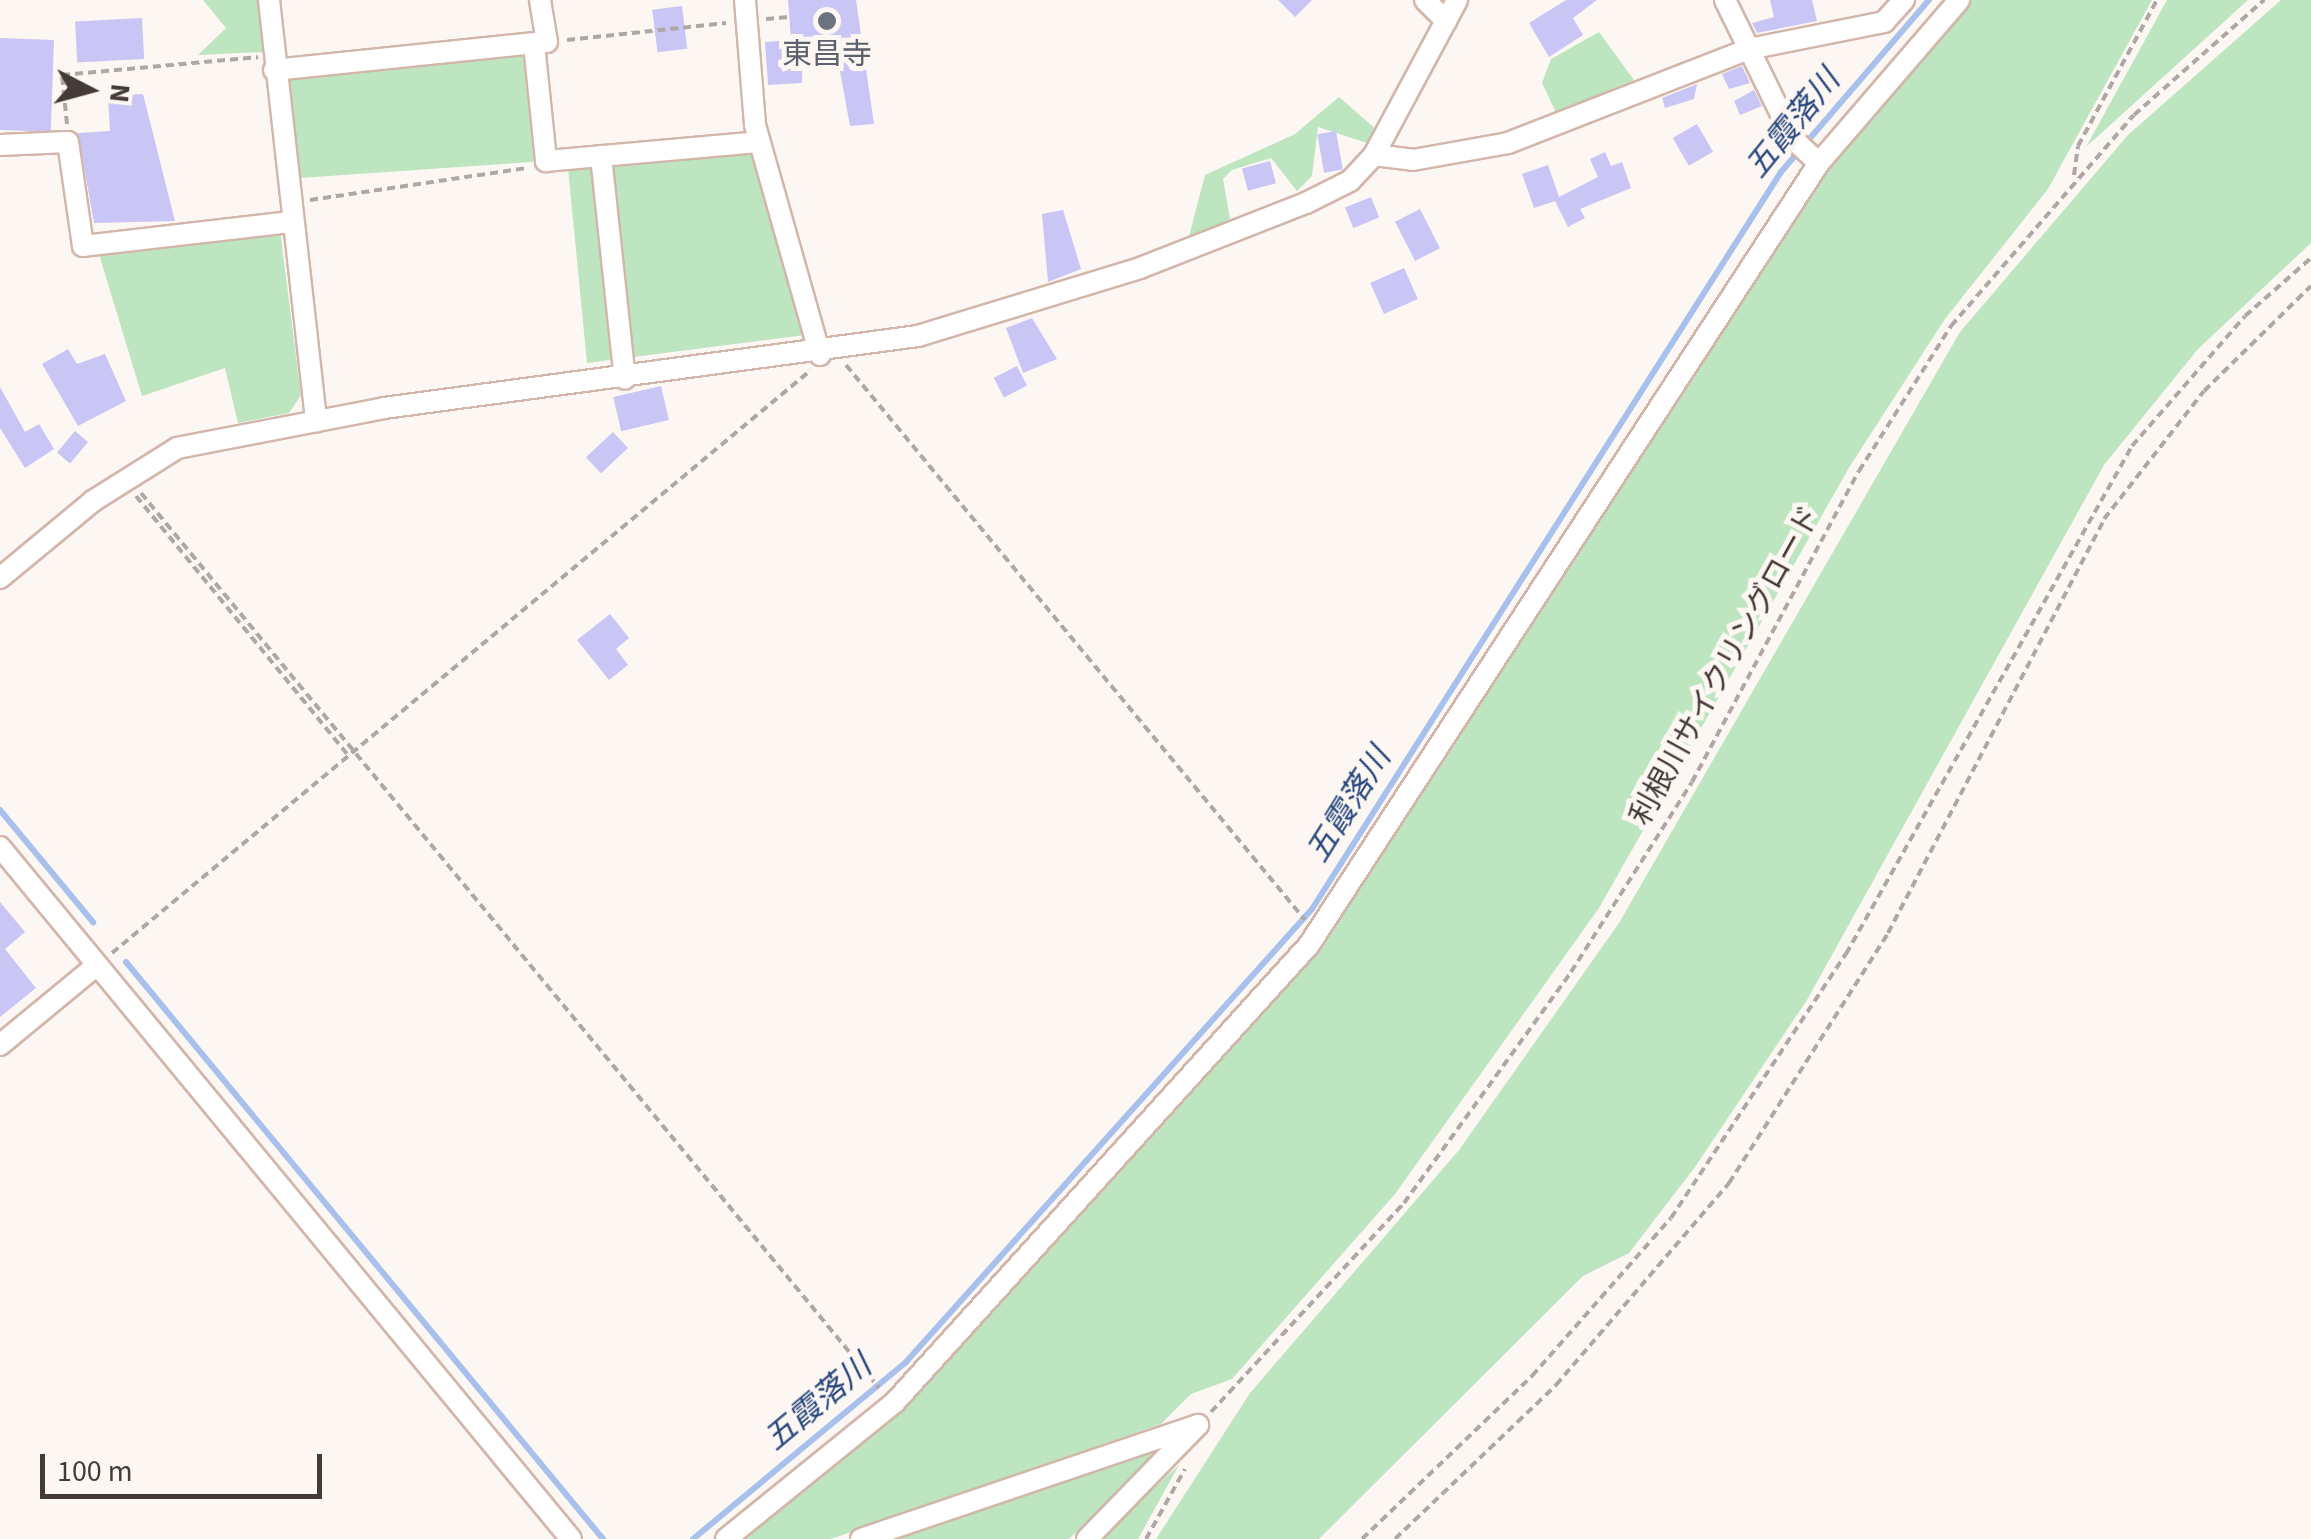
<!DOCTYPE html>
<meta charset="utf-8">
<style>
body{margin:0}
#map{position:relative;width:2311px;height:1539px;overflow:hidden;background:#fdf7f4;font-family:"Source Sans 3","Noto Sans JP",sans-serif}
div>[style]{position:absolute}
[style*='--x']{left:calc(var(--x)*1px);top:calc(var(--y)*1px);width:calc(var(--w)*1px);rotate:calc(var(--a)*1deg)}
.green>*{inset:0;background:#bce5c0;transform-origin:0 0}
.stream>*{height:6px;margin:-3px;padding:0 3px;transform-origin:3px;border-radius:3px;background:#a7c1ec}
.building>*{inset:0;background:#c9c5f5;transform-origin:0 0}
.path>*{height:4px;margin-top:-2px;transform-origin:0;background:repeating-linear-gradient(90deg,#afa7a3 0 8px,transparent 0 13px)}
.roads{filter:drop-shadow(2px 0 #d2b6aa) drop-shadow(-2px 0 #d2b6aa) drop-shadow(0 2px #d2b6aa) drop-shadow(0 -2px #d2b6aa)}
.minor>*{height:20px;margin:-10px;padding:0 10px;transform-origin:10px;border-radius:10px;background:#fff}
.dots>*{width:28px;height:28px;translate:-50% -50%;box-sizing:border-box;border:5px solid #fdf7f4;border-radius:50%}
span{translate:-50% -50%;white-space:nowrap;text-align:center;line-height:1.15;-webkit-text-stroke:10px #fdf7f4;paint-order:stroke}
.worship-label{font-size:30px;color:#5b616d}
.street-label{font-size:30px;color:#463a35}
.water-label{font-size:32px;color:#27477c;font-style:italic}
.north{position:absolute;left:40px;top:40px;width:100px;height:100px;-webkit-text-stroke:8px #fdf7f4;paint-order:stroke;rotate:96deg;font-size:28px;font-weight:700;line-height:40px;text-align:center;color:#463a35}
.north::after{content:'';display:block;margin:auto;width:35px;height:45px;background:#463a35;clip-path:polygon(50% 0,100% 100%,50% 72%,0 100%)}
.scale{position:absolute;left:40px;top:1454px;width:282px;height:45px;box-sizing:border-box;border:5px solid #463a35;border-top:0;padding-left:12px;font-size:30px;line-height:35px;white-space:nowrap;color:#463a35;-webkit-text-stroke:8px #fdf7f4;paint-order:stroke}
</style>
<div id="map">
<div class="green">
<div style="clip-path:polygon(203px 0,262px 0,264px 52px,198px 55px,226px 28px)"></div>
<div style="clip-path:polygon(1969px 0,2152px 0,2048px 189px,1945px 319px,1850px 466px,1599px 908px,1395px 1194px,1232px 1379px,1191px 1394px,1161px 1424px,831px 1539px,746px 1539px,906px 1405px,1319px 949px,1818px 177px)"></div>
<div style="clip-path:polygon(2167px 0,2248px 0,2086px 147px)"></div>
<div style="clip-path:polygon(2281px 0,2311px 0,2311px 243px,2198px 349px,2104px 465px,1807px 1000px,1695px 1167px,1629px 1253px,1583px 1276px,1319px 1539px,1156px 1539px,1250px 1393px,1459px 1150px,1619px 923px,1960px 332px,2128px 135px)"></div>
<div style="clip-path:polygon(1599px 32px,1634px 80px,1557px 115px,1542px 83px,1551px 59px)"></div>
<div style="left:526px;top:56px;width:106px;height:241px;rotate:86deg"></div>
<div style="clip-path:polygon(1339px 97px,1378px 131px,1370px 144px,1318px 127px,1312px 176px,1297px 191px,1271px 158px,1232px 170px,1223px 179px,1230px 219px,1188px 240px,1205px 175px,1295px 134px)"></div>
<div style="clip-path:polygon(750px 149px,805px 335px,587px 363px,568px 168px)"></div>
<div style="clip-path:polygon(280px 230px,301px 395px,289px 413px,238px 423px,225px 368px,142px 396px,98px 251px)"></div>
<div style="clip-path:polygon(1164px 1448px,1069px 1539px,897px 1539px,1123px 1463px)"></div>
<div style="clip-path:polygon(1179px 1465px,1138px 1539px,1098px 1539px)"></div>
</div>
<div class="stream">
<div style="--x:0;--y:810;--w:146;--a:50.3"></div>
<div style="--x:126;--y:962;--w:749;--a:50.42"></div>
<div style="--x:693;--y:1539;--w:277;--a:-39.7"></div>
<div style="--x:906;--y:1362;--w:608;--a:-48.13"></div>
<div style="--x:1312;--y:909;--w:874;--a:-57.53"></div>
<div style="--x:1781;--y:172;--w:227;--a:-49.3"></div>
</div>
<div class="building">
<div style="clip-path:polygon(788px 0,856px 0,874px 124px,850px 126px,835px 44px,803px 47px,802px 83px,768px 85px,765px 42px,791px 40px)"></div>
<div style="clip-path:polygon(1278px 0,1312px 0,1295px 17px)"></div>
<div style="clip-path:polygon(1566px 0,1597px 0,1573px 18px,1583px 35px,1549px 57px,1529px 23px)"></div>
<div style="clip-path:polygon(1770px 0,1812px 0,1817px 21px,1757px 33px,1752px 23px,1774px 17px)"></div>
<div style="left:682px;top:6px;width:43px;height:30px;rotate:83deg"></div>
<div style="left:142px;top:18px;width:41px;height:67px;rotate:87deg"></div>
<div style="left:0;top:38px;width:54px;height:92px;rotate:2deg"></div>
<div style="clip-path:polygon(1742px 66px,1750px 83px,1729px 89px,1722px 74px)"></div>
<div style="clip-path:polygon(1697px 84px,1694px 99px,1665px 108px,1662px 98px)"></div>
<div style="clip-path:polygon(1754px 90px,1762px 106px,1740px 115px,1734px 101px)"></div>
<div style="clip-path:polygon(143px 94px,175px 221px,94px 223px,78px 133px,110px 131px,108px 96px)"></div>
<div style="left:1697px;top:124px;width:32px;height:28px;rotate:60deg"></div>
<div style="left:1336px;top:131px;width:39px;height:19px;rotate:80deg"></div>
<div style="clip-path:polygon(1605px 152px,1611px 166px,1622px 162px,1631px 188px,1580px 209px,1585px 218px,1568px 227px,1555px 201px,1534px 208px,1522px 174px,1548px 165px,1559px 197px,1598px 177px,1590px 159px)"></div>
<div style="left:1270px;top:161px;width:23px;height:29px;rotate:75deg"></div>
<div style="left:1371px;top:197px;width:22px;height:28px;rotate:68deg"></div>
<div style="left:1420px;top:209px;width:44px;height:28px;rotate:63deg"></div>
<div style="clip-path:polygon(1063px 210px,1081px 269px,1048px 282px,1042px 214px)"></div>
<div style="left:1404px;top:268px;width:34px;height:37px;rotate:66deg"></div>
<div style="clip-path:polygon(1032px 318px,1057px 359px,1023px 373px,1006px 328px)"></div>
<div style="clip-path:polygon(68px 349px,77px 364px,105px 354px,126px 401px,78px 426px,42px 364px)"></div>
<div style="left:1017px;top:366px;width:22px;height:26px;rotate:63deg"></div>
<div style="left:661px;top:386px;width:35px;height:49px;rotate:77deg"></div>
<div style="clip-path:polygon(0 387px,25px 432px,39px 424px,54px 449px,25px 468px,0 428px)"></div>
<div style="left:75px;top:431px;width:17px;height:28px;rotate:40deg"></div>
<div style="left:613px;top:432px;width:22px;height:37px;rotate:47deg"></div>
<div style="clip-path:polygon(610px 614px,629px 638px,616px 649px,628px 665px,609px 680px,577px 640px)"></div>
<div style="clip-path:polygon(0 902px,25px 932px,5px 949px,36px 988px,0 1017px)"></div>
</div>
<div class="path">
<div style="--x:766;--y:19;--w:23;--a:-5"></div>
<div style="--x:567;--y:40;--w:160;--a:-6.1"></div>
<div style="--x:67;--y:124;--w:49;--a:-95.8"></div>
<div style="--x:62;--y:75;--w:197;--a:-5.2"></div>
<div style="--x:2074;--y:175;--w:29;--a:-82"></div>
<div style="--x:2078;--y:146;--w:166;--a:-61.6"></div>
<div style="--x:310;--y:200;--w:220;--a:-8.4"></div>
<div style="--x:846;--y:365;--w:720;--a:50.41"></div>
<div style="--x:141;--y:493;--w:1160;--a:50.49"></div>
<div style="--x:136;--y:496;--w:335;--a:50.7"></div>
<div style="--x:112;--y:953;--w:910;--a:-39.83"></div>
<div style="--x:1211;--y:1412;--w:284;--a:-47.3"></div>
<div style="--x:1404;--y:1203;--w:285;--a:-54.1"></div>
<div style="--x:1571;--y:972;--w:225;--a:-57.5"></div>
<div style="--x:1692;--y:782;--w:353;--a:-61.8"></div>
<div style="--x:1859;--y:471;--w:172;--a:-57.6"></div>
<div style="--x:1951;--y:326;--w:279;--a:-49.1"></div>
<div style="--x:2134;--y:115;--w:174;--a:-41.5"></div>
<div style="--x:1146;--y:1539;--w:80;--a:-60.9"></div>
<div style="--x:1362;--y:1539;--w:236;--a:-43.8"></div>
<div style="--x:1532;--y:1376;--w:210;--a:-48.7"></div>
<div style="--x:1671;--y:1218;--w:317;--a:-56.5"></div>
<div style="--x:1846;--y:954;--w:583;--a:-60.62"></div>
<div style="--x:2132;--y:446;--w:172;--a:-49"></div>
<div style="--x:2245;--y:316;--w:88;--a:-41.3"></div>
<div style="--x:1395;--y:1539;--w:223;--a:-43.7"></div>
<div style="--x:1556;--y:1385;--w:266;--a:-49.4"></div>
<div style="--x:1729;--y:1183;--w:296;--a:-57.5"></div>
<div style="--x:1888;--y:933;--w:467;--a:-62.4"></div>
<div style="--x:2104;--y:519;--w:162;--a:-52"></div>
<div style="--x:2204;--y:391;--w:150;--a:-44.5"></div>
</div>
<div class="roads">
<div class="minor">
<div style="--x:269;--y:0;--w:424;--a:83.6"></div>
<div style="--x:745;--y:0;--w:125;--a:85.4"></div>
<div style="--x:755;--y:125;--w:239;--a:74.2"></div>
<div style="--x:1425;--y:0;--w:30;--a:45"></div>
<div style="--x:1725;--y:0;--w:155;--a:63.9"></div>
<div style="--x:1793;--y:139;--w:35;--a:43"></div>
<div style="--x:534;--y:44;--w:118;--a:84.1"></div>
<div style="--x:546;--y:161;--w:214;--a:-5.1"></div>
<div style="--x:274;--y:70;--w:274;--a:-5.9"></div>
<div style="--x:547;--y:42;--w:43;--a:-99.5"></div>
<div style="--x:0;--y:145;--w:68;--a:-2.5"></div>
<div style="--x:68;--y:142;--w:105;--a:81.8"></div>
<div style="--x:83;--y:246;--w:210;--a:-6.6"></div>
<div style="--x:1374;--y:155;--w:39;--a:7"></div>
<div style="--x:1413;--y:160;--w:97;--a:-10.1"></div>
<div style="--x:1508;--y:143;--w:259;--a:-21.3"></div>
<div style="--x:1749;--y:49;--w:138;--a:-11.3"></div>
<div style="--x:1884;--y:22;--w:30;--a:-48"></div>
<div style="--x:601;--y:156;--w:224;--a:83.9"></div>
<div style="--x:0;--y:578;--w:121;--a:-39.6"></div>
<div style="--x:93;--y:501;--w:99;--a:-32.2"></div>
<div style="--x:177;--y:448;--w:211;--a:-10.9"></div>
<div style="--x:384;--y:408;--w:539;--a:-7.68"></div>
<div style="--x:918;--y:336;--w:232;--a:-17"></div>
<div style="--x:1140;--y:268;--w:178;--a:-21.4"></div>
<div style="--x:1306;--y:203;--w:49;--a:-26.6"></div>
<div style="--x:1350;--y:181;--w:35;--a:-47"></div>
<div style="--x:1374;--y:155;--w:176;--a:-61.8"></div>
<div style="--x:0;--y:847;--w:897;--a:50.47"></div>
<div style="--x:0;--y:1045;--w:126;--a:-39.5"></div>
<div style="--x:726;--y:1539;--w:218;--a:-39"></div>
<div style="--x:895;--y:1402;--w:617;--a:-47.83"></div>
<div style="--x:1309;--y:945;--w:934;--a:-56.89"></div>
<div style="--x:1819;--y:163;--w:215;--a:-49.3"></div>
<div style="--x:861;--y:1539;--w:356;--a:-18.7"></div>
<div style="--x:1087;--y:1539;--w:159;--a:-45.8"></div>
</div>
</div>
<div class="dots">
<div style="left:827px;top:21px;background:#6b7280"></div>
</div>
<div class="worship-label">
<span style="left:827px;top:55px">東昌寺</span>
</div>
<div class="street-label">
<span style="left:1726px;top:666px;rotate:-61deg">利根川サイクリングロード</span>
</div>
<div class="water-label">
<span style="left:1793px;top:124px;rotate:-51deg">五霞落川</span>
<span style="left:1349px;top:805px;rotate:-58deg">五霞落川</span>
<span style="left:818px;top:1403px;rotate:-40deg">五霞落川</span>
</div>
<div class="north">N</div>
<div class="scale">100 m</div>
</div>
